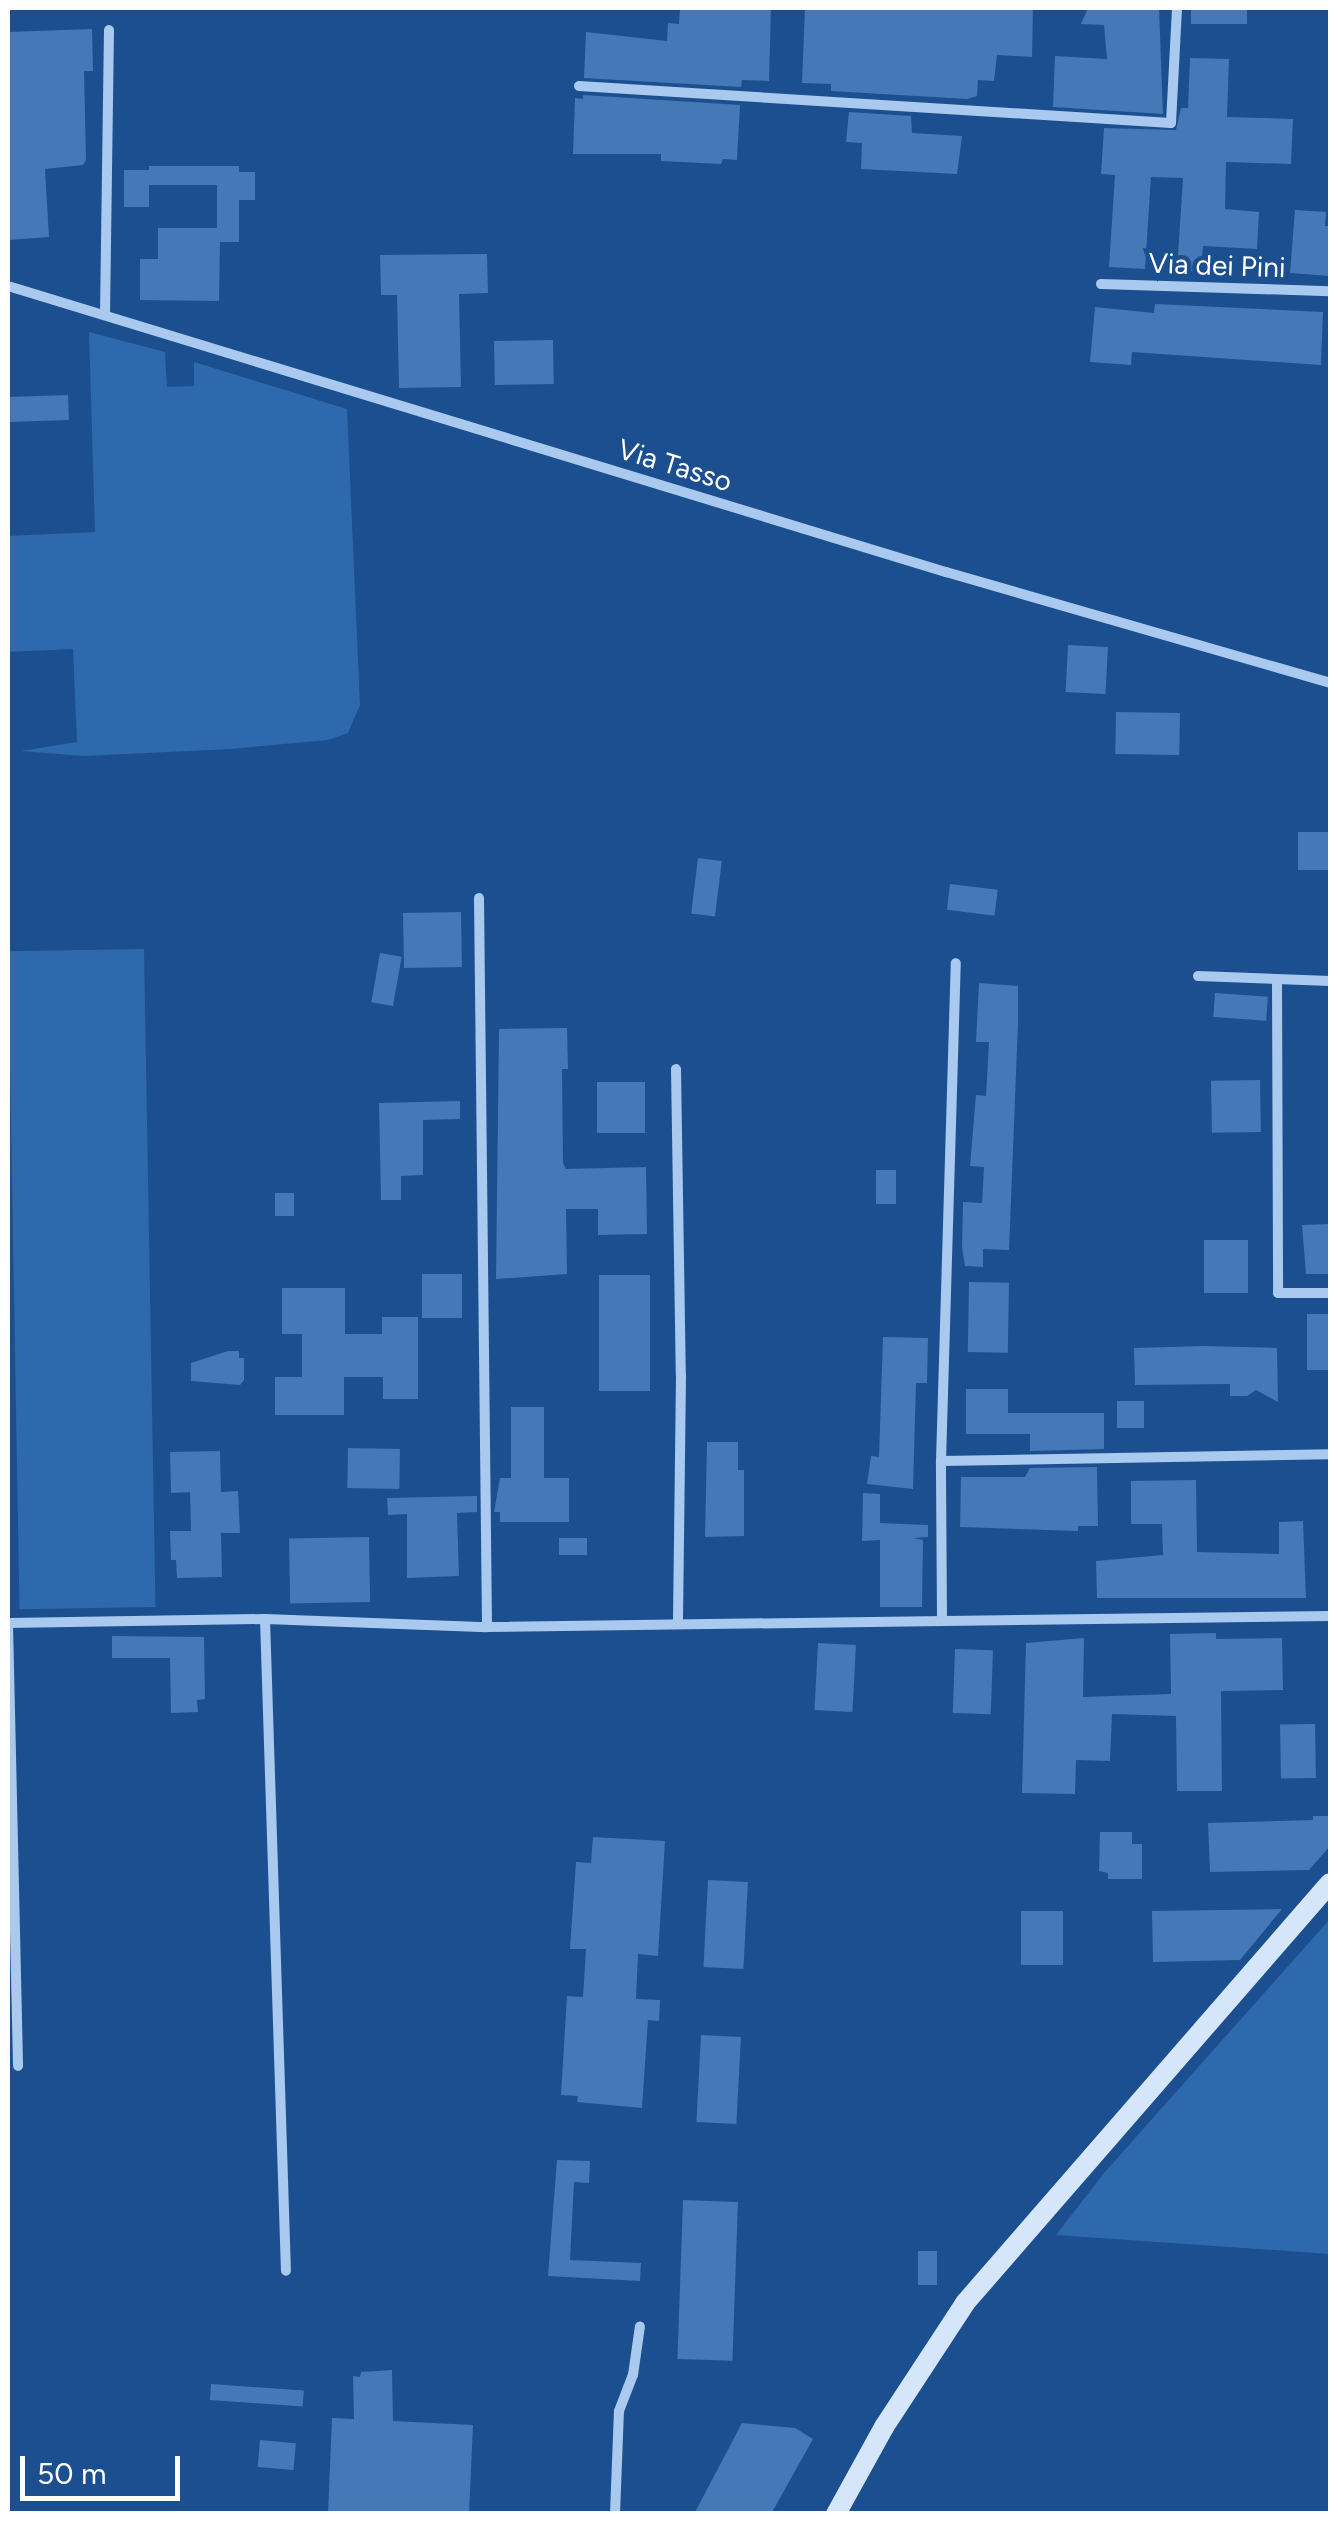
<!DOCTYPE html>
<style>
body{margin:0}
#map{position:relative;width:1338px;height:2521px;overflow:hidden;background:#1b4f8f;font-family:Figtree,sans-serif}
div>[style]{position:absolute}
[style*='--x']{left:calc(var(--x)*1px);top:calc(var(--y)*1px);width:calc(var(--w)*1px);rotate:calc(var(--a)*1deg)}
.green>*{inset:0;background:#2e69ad;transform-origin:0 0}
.building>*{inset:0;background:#4478b7;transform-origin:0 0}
.street>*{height:10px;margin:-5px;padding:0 5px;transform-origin:5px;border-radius:5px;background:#a9c9ee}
.secondary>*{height:20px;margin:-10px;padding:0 10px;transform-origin:10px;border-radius:10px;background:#d6e6fa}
span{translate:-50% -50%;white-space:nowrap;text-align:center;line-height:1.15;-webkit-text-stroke:9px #1b4f8f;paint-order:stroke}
.street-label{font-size:28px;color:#fff}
.frame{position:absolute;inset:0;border:10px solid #fff;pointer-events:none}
.scale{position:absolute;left:20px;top:2456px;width:160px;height:45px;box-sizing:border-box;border:5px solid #fff;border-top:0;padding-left:12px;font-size:30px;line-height:35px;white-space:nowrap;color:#fff;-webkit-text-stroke:8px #1b4f8f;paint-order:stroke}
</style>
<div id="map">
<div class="green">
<div style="clip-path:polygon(89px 332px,165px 352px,167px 387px,194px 386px,194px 362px,347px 409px,360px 705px,348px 733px,328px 740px,231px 749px,83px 756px,21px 751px,77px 742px,73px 649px,8px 652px,8px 536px,95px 532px)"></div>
<div style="left:144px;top:949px;width:658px;height:136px;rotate:89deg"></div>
<div style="clip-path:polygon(1330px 1919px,1330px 2254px,1056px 2235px,1104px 2173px)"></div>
</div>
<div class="building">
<div style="clip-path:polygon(680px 8px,771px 8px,769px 81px,742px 80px,741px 87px,584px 78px,586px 32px,667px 41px,668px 23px,679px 24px)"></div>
<div style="clip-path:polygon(805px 8px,1033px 8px,1032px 57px,997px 55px,994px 81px,978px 80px,977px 96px,967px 99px,831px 91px,831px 84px,802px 83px)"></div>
<div style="clip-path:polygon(1088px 8px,1159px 8px,1163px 114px,1053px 107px,1055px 56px,1107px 59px,1104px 25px,1081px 24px)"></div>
<div style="left:1191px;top:8px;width:56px;height:16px"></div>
<div style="clip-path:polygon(92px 29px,93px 71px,84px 71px,86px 160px,83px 165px,45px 169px,49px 237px,8px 240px,8px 32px)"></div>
<div style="clip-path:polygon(1190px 58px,1229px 59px,1227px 117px,1293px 119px,1291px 164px,1226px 162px,1225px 209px,1259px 212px,1257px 249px,1203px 246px,1201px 272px,1177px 270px,1183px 178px,1151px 177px,1145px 269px,1109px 267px,1115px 175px,1101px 174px,1104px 128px,1176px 130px,1181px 108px,1188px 108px)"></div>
<div style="clip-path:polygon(583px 95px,740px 105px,737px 160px,723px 159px,721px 164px,661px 161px,661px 154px,573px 154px,575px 98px,583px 99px)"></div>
<div style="clip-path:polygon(849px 112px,911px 116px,912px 133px,962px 136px,957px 174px,861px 169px,862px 143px,846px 142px)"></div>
<div style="clip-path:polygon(149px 166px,239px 166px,239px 172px,255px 172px,255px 200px,239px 200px,239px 242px,220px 242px,219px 301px,140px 300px,140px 259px,158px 259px,158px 228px,217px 228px,217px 185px,149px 185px,149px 207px,124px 207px,124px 170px,149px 170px)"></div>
<div style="clip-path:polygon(1295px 210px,1326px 212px,1325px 226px,1330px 226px,1330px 276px,1290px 273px)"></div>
<div style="clip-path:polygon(487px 254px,488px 293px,459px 294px,461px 387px,399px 388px,397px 295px,381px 295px,380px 255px)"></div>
<div style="clip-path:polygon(1155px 304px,1323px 312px,1321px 365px,1132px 352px,1131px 365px,1090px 362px,1095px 307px,1154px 313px)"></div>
<div style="left:553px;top:340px;width:44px;height:59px;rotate:89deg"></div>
<div style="left:68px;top:395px;width:25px;height:60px;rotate:88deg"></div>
<div style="left:1068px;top:645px;width:40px;height:47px;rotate:3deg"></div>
<div style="left:1116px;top:712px;width:64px;height:42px;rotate:1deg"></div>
<div style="left:1298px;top:832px;width:32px;height:38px"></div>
<div style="left:698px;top:858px;width:24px;height:56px;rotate:7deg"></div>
<div style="left:950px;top:884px;width:48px;height:26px;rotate:7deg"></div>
<div style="left:461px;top:912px;width:55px;height:58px;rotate:89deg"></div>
<div style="left:380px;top:953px;width:22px;height:50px;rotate:10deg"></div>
<div style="clip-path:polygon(979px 983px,1018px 986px,1018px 1023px,1009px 1250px,983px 1249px,983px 1267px,965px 1266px,962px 1247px,963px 1202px,982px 1203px,984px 1167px,970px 1166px,976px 1095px,986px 1096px,989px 1042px,976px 1042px)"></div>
<div style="left:1215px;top:993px;width:53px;height:24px;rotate:4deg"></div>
<div style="clip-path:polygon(567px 1028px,568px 1069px,562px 1069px,563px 1163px,566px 1169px,646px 1167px,647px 1234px,598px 1235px,598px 1209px,566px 1209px,567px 1274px,496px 1279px,499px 1029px)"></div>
<div style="left:1260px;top:1080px;width:52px;height:49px;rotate:89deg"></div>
<div style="left:645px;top:1082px;width:51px;height:48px;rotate:90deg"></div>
<div style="clip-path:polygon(460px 1101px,460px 1119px,423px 1120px,423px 1175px,401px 1176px,401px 1200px,381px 1200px,379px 1103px)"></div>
<div style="left:876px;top:1170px;width:20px;height:34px"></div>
<div style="left:275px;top:1193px;width:19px;height:23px"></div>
<div style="clip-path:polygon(1330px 1224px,1330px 1274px,1306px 1274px,1302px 1225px)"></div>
<div style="left:1204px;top:1240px;width:44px;height:53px"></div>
<div style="left:422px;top:1274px;width:40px;height:44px"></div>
<div style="left:599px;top:1275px;width:51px;height:116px"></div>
<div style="left:969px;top:1282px;width:40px;height:70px;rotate:1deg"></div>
<div style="clip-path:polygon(282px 1288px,345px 1288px,345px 1334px,382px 1334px,382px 1317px,418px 1317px,418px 1399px,383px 1399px,383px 1377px,344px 1377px,344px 1415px,275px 1415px,275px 1377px,302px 1377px,302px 1334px,282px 1334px)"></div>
<div style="left:1330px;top:1314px;width:56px;height:23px;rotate:90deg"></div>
<div style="clip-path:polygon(883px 1337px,928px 1338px,927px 1383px,916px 1383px,913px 1489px,867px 1484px,871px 1456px,879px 1457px)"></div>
<div style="clip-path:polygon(1204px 1346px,1277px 1348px,1278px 1402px,1256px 1390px,1247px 1396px,1230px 1396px,1230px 1384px,1135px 1385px,1134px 1348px)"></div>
<div style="clip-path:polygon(228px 1351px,239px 1351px,239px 1358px,244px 1358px,244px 1380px,240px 1385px,191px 1381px,191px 1363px)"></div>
<div style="clip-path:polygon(966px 1389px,1008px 1389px,1008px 1413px,1104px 1413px,1104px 1449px,1030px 1451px,1030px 1434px,966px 1434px)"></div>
<div style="left:1117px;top:1401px;width:27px;height:27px"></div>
<div style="clip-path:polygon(511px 1407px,544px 1407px,544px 1478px,569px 1478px,569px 1522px,500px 1522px,500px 1512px,494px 1512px,500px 1478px,511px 1478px)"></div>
<div style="clip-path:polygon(707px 1442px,738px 1442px,738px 1470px,744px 1470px,744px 1536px,705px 1537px)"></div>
<div style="left:348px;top:1448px;width:52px;height:40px;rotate:1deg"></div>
<div style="clip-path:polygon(220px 1451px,221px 1492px,238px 1491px,240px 1533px,221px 1533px,222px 1577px,177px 1578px,176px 1560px,171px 1560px,170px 1531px,191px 1531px,190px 1492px,171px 1493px,170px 1452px)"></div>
<div style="clip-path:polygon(1097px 1467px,1098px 1526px,1078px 1526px,1078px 1531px,960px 1527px,961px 1477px,1025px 1477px,1030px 1468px)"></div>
<div style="clip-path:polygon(1196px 1480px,1197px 1552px,1279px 1554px,1279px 1522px,1303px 1521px,1306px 1598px,1097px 1598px,1096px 1561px,1163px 1555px,1162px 1524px,1131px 1524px,1131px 1481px)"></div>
<div style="clip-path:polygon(863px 1493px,880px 1494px,880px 1523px,928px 1525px,928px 1537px,913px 1538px,923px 1540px,922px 1607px,880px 1607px,880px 1540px,862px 1541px)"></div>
<div style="clip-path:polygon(477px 1496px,477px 1512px,457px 1513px,459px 1576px,407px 1578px,407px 1514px,388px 1515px,387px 1498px)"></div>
<div style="left:369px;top:1537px;width:65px;height:80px;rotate:89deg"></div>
<div style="left:559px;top:1538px;width:28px;height:17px"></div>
<div style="clip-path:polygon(1216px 1633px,1216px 1639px,1282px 1638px,1283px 1690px,1221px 1691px,1222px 1791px,1177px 1791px,1176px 1716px,1112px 1714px,1110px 1761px,1076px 1760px,1075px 1794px,1022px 1793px,1026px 1643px,1084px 1638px,1083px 1697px,1171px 1694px,1170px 1634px)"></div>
<div style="clip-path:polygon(112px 1636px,204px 1637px,205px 1699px,197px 1700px,198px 1712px,171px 1713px,170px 1658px,112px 1658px)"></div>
<div style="left:818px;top:1643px;width:38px;height:67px;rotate:3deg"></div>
<div style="left:955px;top:1649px;width:38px;height:64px;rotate:2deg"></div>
<div style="left:1315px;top:1724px;width:54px;height:35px;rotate:89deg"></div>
<div style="clip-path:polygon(1313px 1816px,1330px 1816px,1330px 1846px,1309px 1870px,1210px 1872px,1208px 1823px,1313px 1820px)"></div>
<div style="clip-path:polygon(1100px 1832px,1132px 1832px,1132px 1844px,1142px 1844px,1142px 1879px,1108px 1879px,1108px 1873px,1099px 1871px)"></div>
<div style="clip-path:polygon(593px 1837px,665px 1841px,658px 1956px,638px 1954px,636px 1999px,660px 2000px,659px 2021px,648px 2020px,642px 2108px,577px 2102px,578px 2096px,561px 2095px,567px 1996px,583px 1997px,586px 1949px,570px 1949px,576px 1862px,591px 1863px)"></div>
<div style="left:708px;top:1880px;width:40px;height:87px;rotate:3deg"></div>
<div style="clip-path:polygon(1282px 1909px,1240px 1960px,1153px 1962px,1152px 1911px)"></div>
<div style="left:1021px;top:1911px;width:42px;height:54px"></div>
<div style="left:701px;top:2035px;width:40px;height:87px;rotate:3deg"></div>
<div style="clip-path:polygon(557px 2160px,590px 2161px,589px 2183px,574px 2182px,570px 2260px,641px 2263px,640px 2281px,548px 2276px)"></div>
<div style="left:683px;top:2200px;width:55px;height:159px;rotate:2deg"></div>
<div style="left:918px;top:2251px;width:19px;height:34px"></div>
<div style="clip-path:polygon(392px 2370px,393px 2421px,473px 2425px,469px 2514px,328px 2514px,332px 2418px,354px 2419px,353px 2376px,360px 2377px,361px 2372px)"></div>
<div style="left:211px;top:2384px;width:93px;height:16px;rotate:4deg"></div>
<div style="clip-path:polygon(742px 2423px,795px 2428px,813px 2439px,771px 2514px,694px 2514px)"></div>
<div style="left:260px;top:2440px;width:36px;height:27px;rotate:5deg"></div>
</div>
<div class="street">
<div style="--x:579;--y:86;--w:593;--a:3.58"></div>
<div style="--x:1171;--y:123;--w:115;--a:-87"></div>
<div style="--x:1101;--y:284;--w:229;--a:1.8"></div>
<div style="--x:8;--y:286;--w:981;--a:16.96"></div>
<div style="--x:946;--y:572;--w:400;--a:16.1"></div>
<div style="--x:105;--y:315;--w:285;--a:-89.2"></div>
<div style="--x:479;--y:898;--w:729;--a:89.37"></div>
<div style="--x:1198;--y:976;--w:132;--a:2.2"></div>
<div style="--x:1277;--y:980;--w:313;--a:89.8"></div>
<div style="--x:1278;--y:1293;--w:52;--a:0"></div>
<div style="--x:676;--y:1069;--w:306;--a:89.1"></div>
<div style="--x:681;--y:1375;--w:248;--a:90.7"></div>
<div style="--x:941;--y:1461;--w:389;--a:-1"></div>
<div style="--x:942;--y:1618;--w:157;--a:-90.4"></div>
<div style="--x:941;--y:1461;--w:498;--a:-88.3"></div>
<div style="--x:265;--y:1619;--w:652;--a:88.16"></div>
<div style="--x:8;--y:1623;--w:257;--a:-0.9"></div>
<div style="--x:265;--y:1619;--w:222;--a:2.1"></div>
<div style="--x:487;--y:1627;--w:843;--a:-0.75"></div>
<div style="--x:8;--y:1623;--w:443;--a:88.7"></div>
<div style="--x:615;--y:2514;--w:103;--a:-87.8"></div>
<div style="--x:619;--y:2411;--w:39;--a:-69"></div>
<div style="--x:633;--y:2375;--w:49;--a:-81.9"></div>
</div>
<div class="secondary">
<div style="--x:836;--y:2514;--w:99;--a:-61.1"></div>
<div style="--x:884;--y:2427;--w:148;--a:-56.8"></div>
<div style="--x:965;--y:2303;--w:556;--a:-49.01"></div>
</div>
<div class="street-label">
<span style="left:1217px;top:265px;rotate:2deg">Via dei Pini</span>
<span style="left:675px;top:465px;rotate:17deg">Via Tasso</span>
</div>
<div class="frame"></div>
<div class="scale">50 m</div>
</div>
